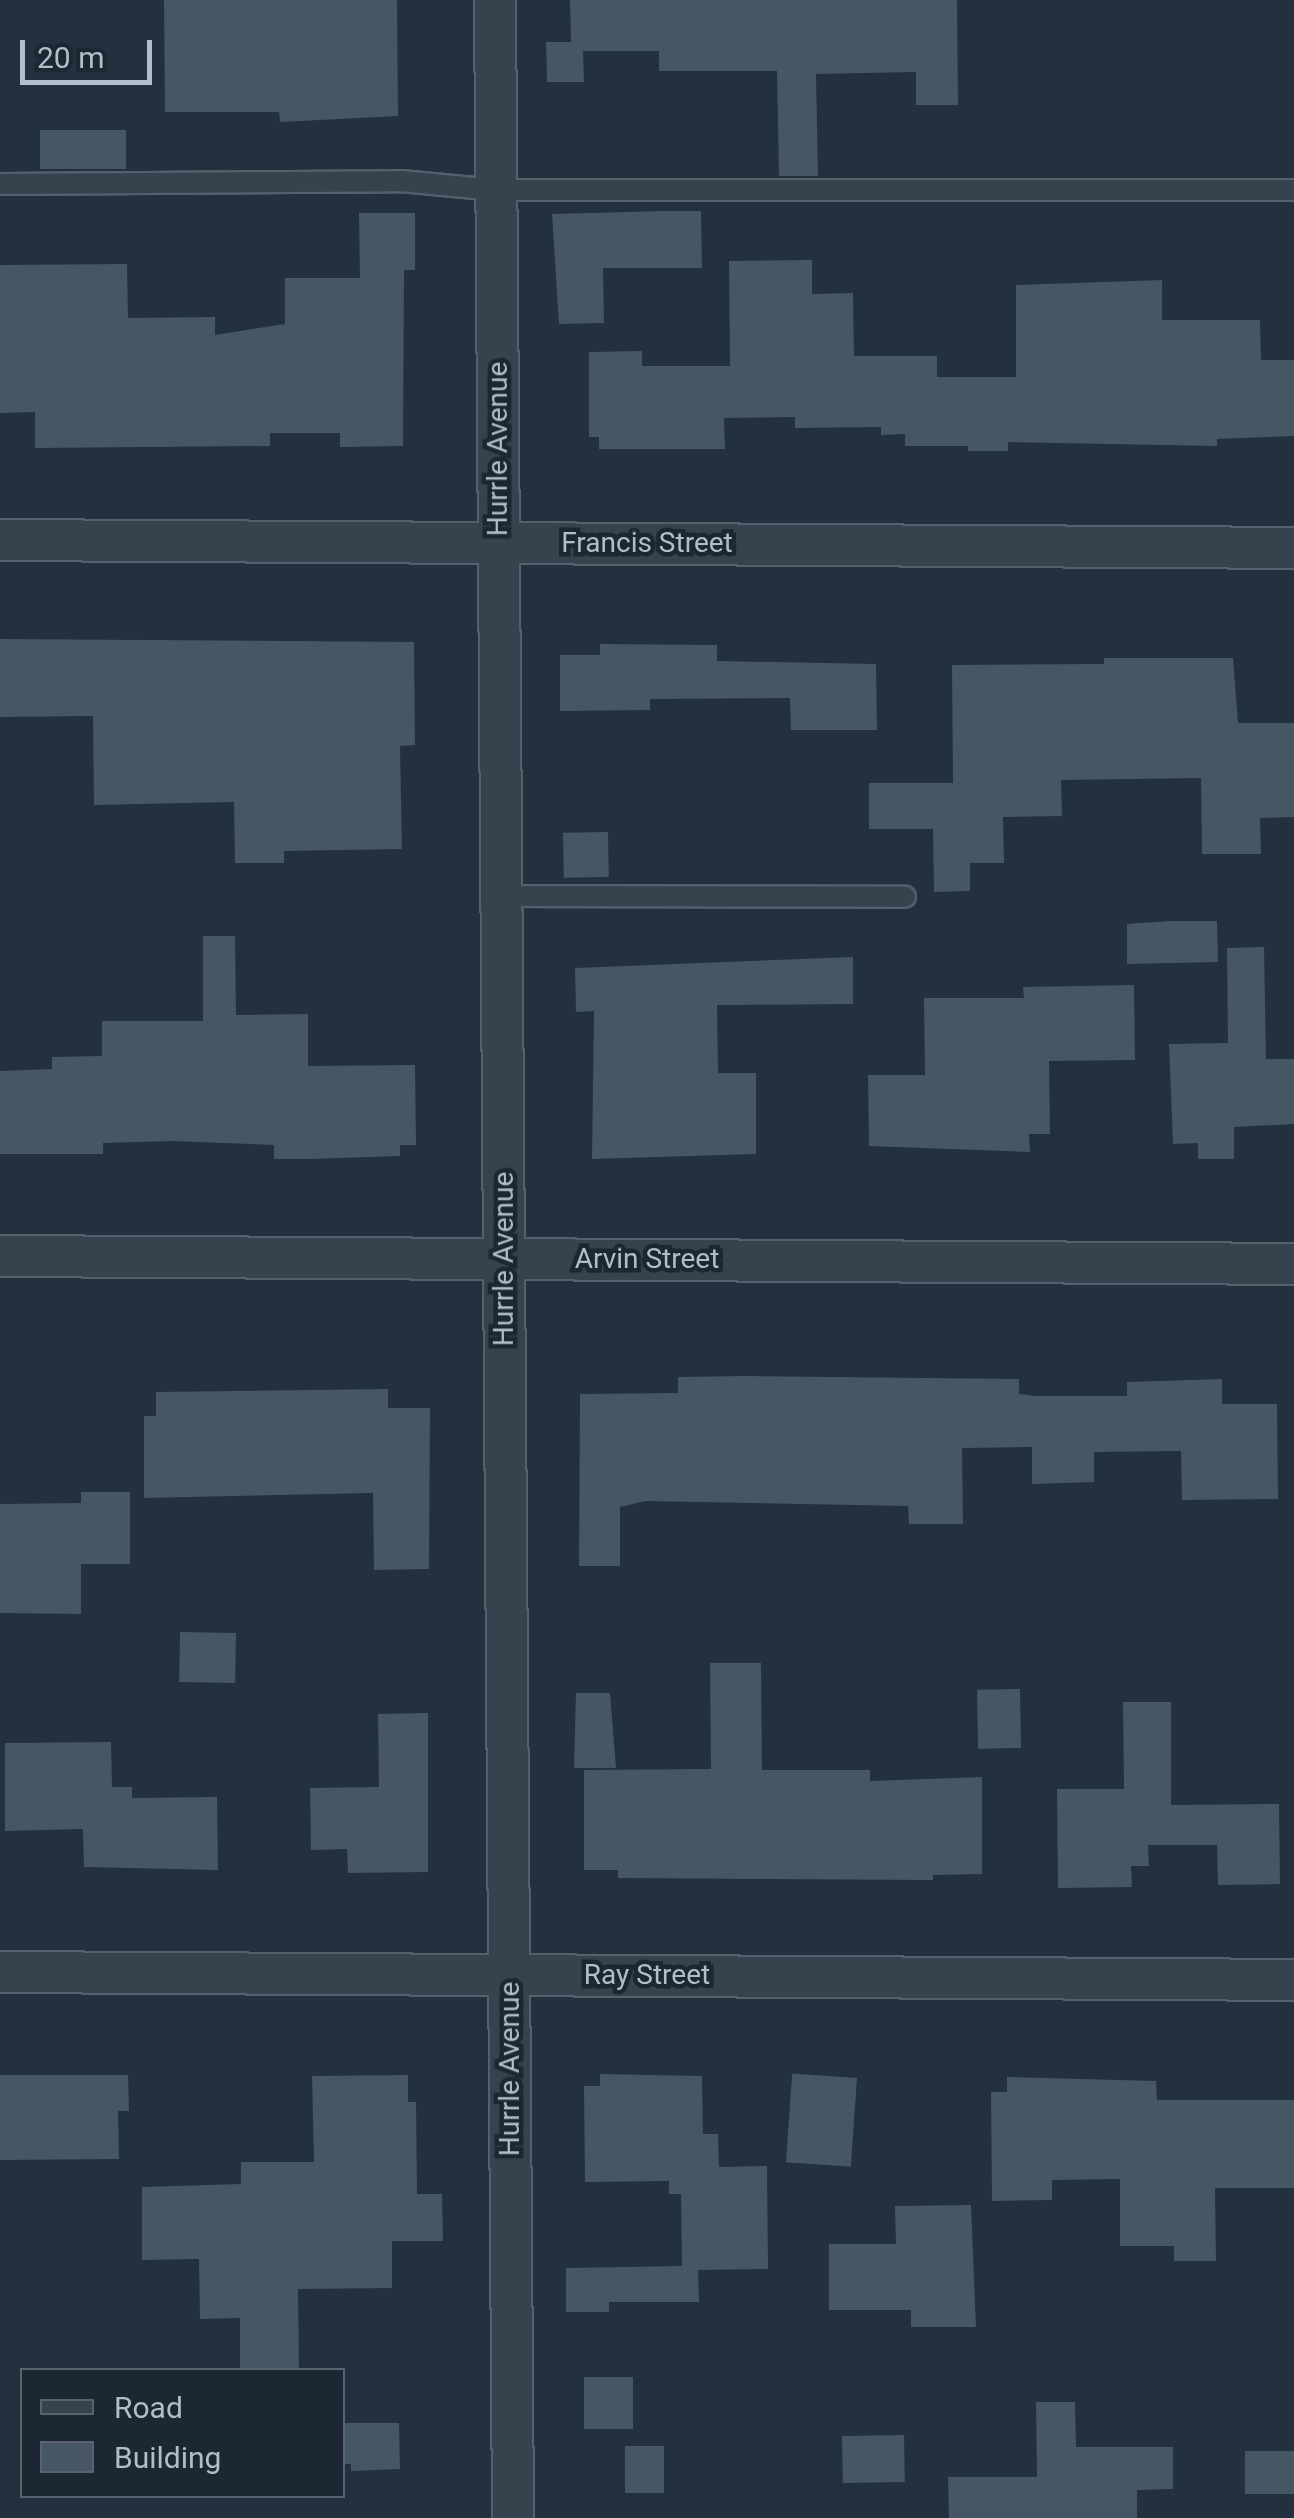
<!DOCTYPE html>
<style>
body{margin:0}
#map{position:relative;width:1294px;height:2518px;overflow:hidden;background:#23303e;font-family:Roboto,sans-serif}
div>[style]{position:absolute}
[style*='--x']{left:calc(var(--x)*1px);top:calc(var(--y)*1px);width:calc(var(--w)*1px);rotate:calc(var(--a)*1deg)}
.building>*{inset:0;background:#475664;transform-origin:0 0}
.roads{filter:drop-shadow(2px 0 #55606c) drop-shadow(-2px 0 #55606c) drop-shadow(0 2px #55606c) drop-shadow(0 -2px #55606c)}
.lane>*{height:20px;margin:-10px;padding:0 10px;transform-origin:10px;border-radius:10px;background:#37424e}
.street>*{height:40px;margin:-20px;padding:0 20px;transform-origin:20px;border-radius:20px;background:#37424e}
span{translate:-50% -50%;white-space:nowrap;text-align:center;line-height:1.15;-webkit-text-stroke:9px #1c2733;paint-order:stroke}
.street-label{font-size:28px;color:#b3bdc9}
.legend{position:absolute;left:20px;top:2368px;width:325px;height:130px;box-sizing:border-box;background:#1c2733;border:2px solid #58636f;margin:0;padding:12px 18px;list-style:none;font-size:30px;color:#b3bdc9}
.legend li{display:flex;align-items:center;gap:20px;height:50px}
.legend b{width:50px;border:2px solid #58636f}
.scale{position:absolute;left:20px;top:40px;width:132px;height:45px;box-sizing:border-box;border:5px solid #b3bdc9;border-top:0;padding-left:12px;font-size:30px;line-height:35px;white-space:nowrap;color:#b3bdc9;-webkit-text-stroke:8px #1c2733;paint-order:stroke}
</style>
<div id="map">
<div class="building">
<div style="clip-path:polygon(164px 0,397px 0,398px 116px,280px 122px,279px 112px,165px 112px)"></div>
<div style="clip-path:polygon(570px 0,957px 0,958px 105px,916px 105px,916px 72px,816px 74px,818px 176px,779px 176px,777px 71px,659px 71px,659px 51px,583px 51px,584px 82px,547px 82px,546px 42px,571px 42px)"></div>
<div style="left:126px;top:130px;width:39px;height:86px;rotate:90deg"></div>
<div style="clip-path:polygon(664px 211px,701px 211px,702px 268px,603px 268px,604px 323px,559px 324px,552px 214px)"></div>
<div style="clip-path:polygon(359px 213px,415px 213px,415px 270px,404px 270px,403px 446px,340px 447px,340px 433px,270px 433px,270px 446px,35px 448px,35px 412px,0 413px,0 265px,127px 264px,128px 318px,215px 317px,215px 335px,285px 324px,285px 278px,360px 278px)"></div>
<div style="clip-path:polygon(812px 260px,812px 294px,853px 293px,854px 356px,937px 356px,937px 377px,1016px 377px,1016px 285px,1162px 280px,1162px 320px,1260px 320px,1261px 360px,1294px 360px,1294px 436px,1217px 439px,1217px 446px,1008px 442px,1008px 451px,968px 451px,968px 446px,905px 446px,905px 434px,881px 435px,881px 427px,795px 428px,795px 417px,724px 418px,725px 449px,599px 449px,599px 437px,589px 437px,589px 352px,642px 351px,642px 366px,730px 366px,729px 261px)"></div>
<div style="clip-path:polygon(0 639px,414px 642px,415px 745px,400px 746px,402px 849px,284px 851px,284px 863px,235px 863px,234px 802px,94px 805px,93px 716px,0 717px)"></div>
<div style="clip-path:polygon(600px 644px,717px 645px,717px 661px,876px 664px,877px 730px,791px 730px,790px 698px,650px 699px,650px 710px,560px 711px,560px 655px,600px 655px)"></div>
<div style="clip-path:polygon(1104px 658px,1233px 658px,1238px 723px,1294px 723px,1294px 817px,1260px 818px,1261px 854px,1202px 854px,1201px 778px,1061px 780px,1062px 816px,1003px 817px,1004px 863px,970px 863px,970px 891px,934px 892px,933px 829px,869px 829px,869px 783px,953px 783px,952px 665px,1104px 664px)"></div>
<div style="left:608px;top:832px;width:45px;height:45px;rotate:89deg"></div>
<div style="clip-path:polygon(1169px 921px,1217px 921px,1218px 962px,1127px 964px,1127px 924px)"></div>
<div style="clip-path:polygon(203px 936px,235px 936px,236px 1015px,308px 1014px,308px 1066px,415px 1065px,416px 1145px,400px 1145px,400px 1156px,310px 1159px,274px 1159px,274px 1145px,173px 1141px,103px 1143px,103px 1154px,0 1154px,0 1071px,52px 1069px,52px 1057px,102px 1056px,102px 1021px,203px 1021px)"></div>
<div style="clip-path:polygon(1264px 947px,1266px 1059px,1294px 1059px,1294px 1124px,1234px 1127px,1234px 1159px,1198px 1159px,1198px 1143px,1173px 1144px,1169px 1044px,1228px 1043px,1227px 948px)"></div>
<div style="clip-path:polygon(853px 957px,853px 1004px,717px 1005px,718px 1073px,756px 1073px,756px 1154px,592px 1159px,594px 1011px,576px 1012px,575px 968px)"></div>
<div style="clip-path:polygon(1134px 985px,1135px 1060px,1049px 1061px,1050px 1134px,1029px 1134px,1030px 1152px,869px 1146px,868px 1075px,925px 1075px,924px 998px,1024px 998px,1023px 987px)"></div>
<div style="clip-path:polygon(746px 1376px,1019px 1379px,1019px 1394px,1036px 1396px,1127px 1396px,1127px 1382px,1222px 1379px,1222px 1404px,1277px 1404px,1278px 1499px,1182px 1500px,1181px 1451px,1094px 1452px,1094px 1482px,1032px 1484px,1032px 1447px,962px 1448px,963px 1524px,909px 1524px,908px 1506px,646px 1501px,620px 1507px,620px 1566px,579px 1566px,580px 1394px,678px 1393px,678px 1377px)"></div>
<div style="clip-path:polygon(388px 1389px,388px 1408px,430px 1408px,429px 1569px,374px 1570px,373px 1493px,144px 1498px,144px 1416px,156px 1416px,156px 1392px)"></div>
<div style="clip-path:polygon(81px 1492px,130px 1492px,130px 1564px,81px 1564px,81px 1614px,0 1613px,0 1504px,81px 1503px)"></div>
<div style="left:180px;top:1632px;width:56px;height:50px;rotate:1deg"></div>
<div style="clip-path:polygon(710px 1663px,761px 1663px,762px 1770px,870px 1770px,870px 1781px,982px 1777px,982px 1874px,933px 1875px,933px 1880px,618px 1878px,618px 1870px,584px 1870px,584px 1770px,711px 1769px)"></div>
<div style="left:1020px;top:1689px;width:59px;height:43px;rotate:89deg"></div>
<div style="clip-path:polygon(576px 1693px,610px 1693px,616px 1768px,574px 1768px)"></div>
<div style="clip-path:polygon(1123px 1702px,1171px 1702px,1171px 1805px,1279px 1804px,1280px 1884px,1218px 1885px,1217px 1845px,1148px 1845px,1149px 1866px,1131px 1866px,1132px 1887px,1058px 1888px,1057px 1789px,1124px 1789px)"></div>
<div style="clip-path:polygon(428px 1713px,428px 1872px,348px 1873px,347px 1849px,311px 1850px,310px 1788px,379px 1787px,378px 1714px)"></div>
<div style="clip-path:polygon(111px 1742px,112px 1787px,132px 1787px,132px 1798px,217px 1797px,218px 1870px,84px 1867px,83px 1829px,5px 1831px,5px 1743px)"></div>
<div style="clip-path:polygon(600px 2074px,702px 2076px,703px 2134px,718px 2134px,719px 2167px,767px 2166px,768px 2269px,698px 2270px,699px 2302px,609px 2302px,609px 2312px,566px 2312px,566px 2268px,682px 2266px,681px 2194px,669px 2194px,669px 2181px,585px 2182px,584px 2086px,600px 2086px)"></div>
<div style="clip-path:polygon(0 2075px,128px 2075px,129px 2111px,118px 2111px,119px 2159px,0 2160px)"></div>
<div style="clip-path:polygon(408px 2075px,408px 2102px,416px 2102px,417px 2194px,442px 2194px,443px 2241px,392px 2241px,392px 2288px,298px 2289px,299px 2370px,240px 2370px,240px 2318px,200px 2319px,199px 2259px,142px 2260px,142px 2187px,241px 2184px,241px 2162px,314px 2162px,312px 2076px)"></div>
<div style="clip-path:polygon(1007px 2077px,1156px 2081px,1157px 2100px,1294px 2100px,1294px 2188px,1215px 2188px,1216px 2261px,1174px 2261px,1174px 2246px,1120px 2246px,1120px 2179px,1052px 2180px,1052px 2200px,992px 2201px,991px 2092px,1007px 2092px)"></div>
<div style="left:857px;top:2078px;width:89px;height:65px;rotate:94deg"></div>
<div style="clip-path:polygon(971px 2205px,976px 2327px,911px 2327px,911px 2310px,829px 2310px,829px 2244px,896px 2244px,895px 2206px)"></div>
<div style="left:633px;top:2377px;width:52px;height:49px;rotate:90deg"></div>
<div style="clip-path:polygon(1036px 2402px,1075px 2402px,1076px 2447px,1173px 2447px,1173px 2489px,1137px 2490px,1137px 2518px,949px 2518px,948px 2477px,1037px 2477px)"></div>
<div style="clip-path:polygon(342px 2423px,399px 2423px,400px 2469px,351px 2471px,351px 2464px,342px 2464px)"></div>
<div style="left:904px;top:2435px;width:47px;height:62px;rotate:89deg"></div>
<div style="left:625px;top:2446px;width:39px;height:47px"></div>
<div style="left:1245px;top:2451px;width:49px;height:43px"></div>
</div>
<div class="roads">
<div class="lane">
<div style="--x:0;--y:184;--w:401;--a:-0.4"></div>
<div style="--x:401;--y:181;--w:95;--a:5.4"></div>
<div style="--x:496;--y:190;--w:798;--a:0"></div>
<div style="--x:501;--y:896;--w:404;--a:0.1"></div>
</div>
<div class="street">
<div style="--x:495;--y:0;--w:2518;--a:89.59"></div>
<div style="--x:0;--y:540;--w:1294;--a:0.35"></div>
<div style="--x:0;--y:1256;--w:1294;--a:0.35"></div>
<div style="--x:0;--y:1972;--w:1294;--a:0.35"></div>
</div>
</div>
<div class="street-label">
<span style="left:498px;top:449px;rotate:-90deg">Hurrle Avenue</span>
<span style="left:647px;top:543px">Francis Street</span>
<span style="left:504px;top:1259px;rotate:-90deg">Hurrle Avenue</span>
<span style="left:647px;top:1259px">Arvin Street</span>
<span style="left:647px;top:1975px">Ray Street</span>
<span style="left:510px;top:2069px;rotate:-90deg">Hurrle Avenue</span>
</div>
<ul class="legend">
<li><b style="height:12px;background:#37424e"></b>Road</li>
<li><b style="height:28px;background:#475664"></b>Building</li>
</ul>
<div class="scale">20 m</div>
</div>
